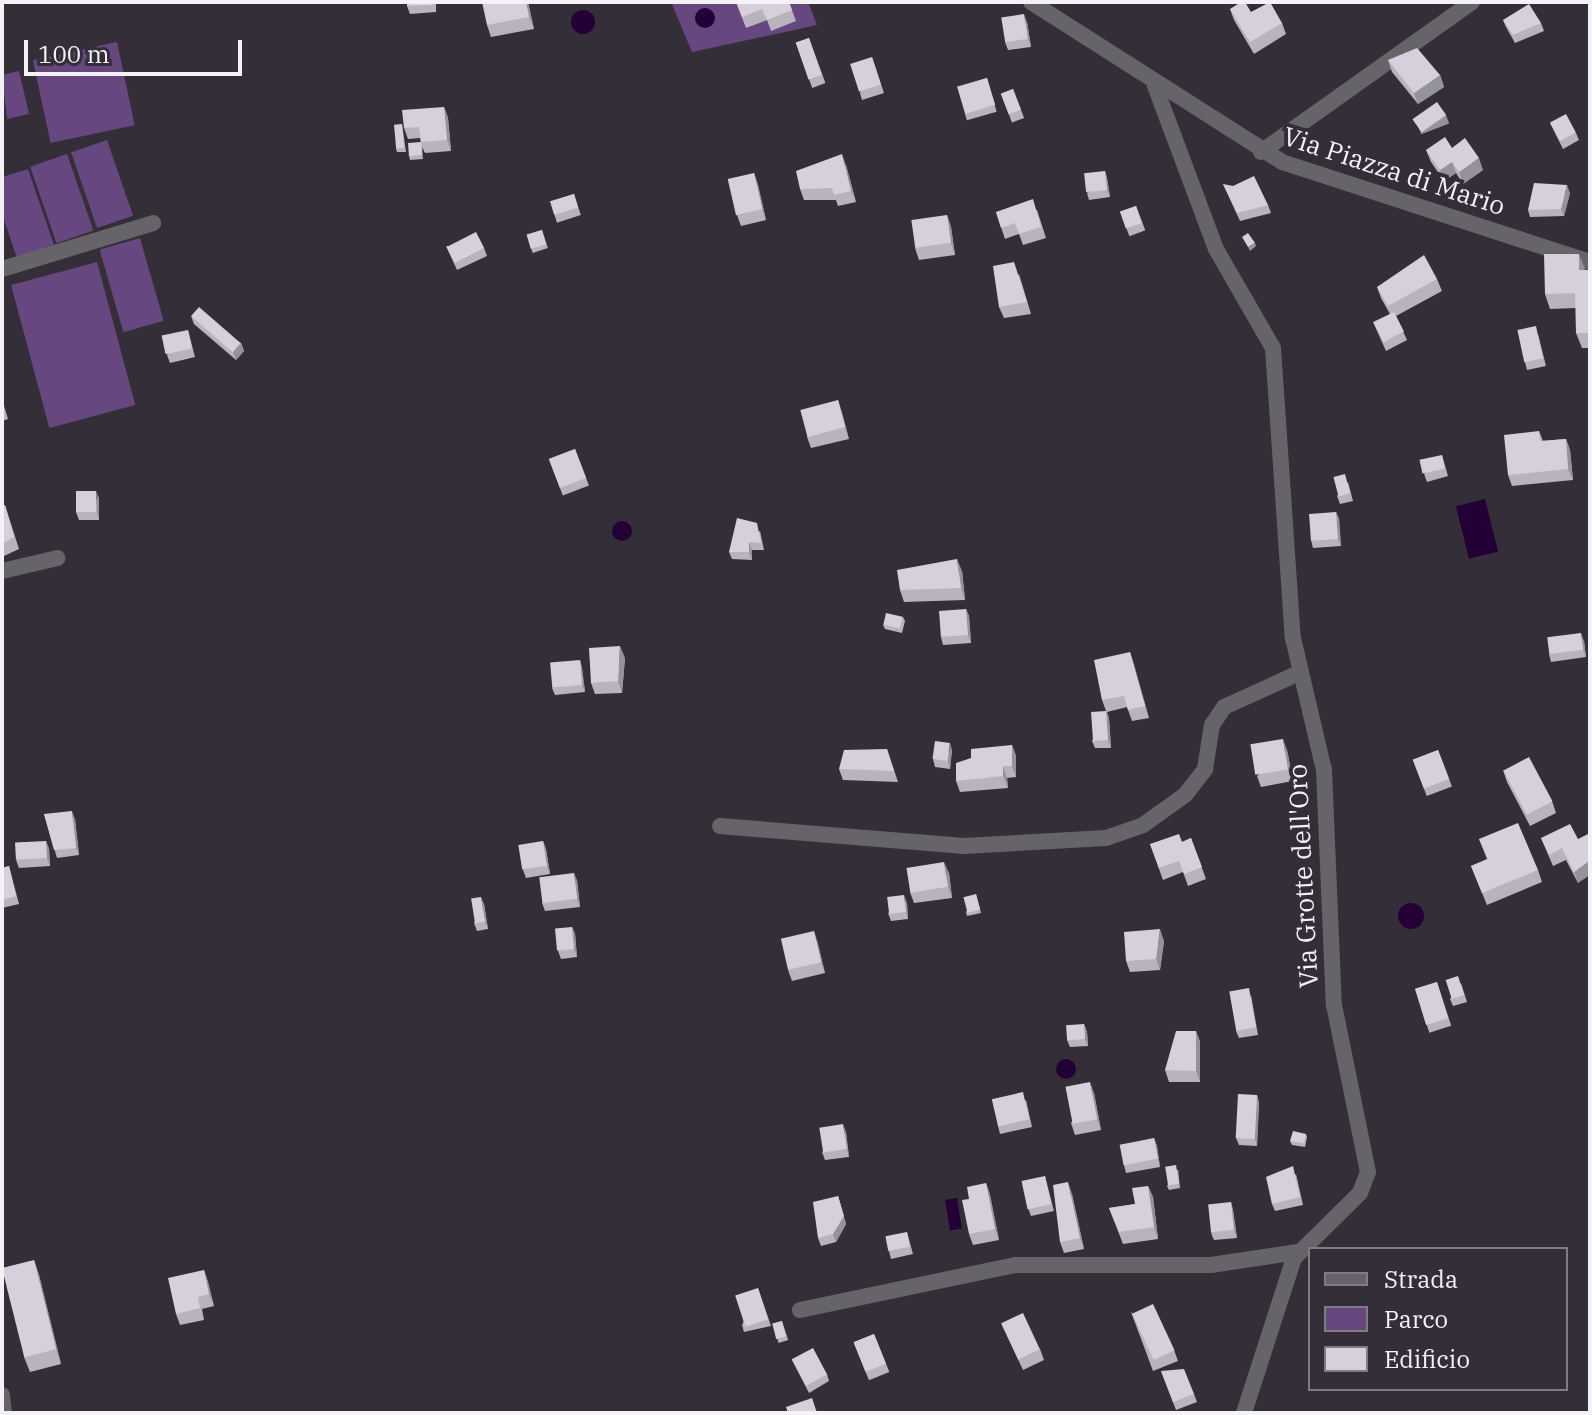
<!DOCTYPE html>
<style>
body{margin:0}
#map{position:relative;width:1592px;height:1415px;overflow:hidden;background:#332e37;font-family:"IBM Plex Serif",serif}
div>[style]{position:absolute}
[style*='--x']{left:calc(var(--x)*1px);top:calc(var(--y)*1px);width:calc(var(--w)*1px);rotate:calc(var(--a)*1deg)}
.green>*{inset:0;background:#664780;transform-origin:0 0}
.water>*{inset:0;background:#230137;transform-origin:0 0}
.round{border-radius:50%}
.minor>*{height:16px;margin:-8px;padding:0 8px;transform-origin:8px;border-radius:8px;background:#676469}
.wall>*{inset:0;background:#b8b3bd;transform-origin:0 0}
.shaded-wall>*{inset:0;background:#96929a;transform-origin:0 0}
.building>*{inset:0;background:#d6d0dc;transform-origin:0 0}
span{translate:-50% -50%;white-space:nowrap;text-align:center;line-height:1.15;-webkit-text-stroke:8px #332e37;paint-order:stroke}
.street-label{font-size:26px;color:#f4f1f7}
.frame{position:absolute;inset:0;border:4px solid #f4f1f7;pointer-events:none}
.legend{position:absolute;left:1308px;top:1247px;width:260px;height:144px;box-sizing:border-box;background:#332e37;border:2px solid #807c84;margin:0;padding:10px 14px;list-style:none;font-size:24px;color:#f4f1f7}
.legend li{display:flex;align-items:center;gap:16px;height:40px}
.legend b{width:40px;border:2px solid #807c84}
.scale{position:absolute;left:24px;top:40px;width:218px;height:36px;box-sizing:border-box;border:4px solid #f4f1f7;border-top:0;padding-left:10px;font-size:24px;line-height:28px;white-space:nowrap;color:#f4f1f7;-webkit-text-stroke:6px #332e37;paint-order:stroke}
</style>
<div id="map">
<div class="green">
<div style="clip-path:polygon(671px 2px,808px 2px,817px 25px,692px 52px)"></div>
<div style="left:117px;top:42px;width:85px;height:86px;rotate:78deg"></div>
<div style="clip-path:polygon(19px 71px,29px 114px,7px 119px,2px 75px)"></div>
<div style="left:107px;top:140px;width:80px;height:38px;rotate:71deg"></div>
<div style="left:67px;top:154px;width:81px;height:39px;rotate:71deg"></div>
<div style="clip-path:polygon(28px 169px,54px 245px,17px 258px,2px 214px,2px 177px)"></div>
<div style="left:140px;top:238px;width:86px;height:42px;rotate:74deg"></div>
<div style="left:97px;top:262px;width:148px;height:89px;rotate:75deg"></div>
</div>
<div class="water">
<div class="round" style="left:695px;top:8px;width:20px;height:20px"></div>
<div class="round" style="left:571px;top:10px;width:24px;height:24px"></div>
<div style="left:1485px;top:499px;width:54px;height:30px;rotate:76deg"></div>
<div class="round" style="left:612px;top:521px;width:20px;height:20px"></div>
<div class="round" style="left:1398px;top:903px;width:26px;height:26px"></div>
<div class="round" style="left:1056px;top:1059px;width:20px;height:20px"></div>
<div style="left:957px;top:1198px;width:31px;height:12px;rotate:81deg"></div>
</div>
<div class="minor">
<div style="--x:1031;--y:2;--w:298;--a:32.5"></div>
<div style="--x:1282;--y:162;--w:324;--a:18"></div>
<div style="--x:1155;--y:86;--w:174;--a:69.5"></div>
<div style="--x:1216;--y:249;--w:114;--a:60.1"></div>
<div style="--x:1273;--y:348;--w:291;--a:86.1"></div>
<div style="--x:1293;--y:638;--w:136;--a:76.8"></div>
<div style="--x:1324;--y:770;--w:235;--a:87.6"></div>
<div style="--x:1334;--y:1005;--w:170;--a:78.5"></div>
<div style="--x:1368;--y:1172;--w:22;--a:111"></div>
<div style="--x:1360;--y:1193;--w:93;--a:135.4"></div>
<div style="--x:1294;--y:1258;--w:163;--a:107.9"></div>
<div style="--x:1261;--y:152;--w:259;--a:-35.4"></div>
<div style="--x:2;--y:269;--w:158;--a:-16.9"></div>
<div style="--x:2;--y:571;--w:57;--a:-13.1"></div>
<div style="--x:720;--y:826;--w:245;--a:4.7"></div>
<div style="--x:964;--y:846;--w:142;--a:-3.2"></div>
<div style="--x:1106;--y:838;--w:39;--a:-19"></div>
<div style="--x:1143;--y:825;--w:52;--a:-35.5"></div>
<div style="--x:1185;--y:795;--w:33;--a:-52"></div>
<div style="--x:1205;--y:769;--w:45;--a:-81"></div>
<div style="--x:1212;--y:725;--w:22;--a:-56"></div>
<div style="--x:1224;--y:707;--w:82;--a:-24.4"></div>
<div style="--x:800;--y:1310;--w:220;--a:-11.8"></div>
<div style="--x:1015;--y:1265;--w:196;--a:0"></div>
<div style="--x:1211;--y:1265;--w:88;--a:-8.5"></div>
<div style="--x:2;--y:1395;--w:18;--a:84"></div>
</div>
<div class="wall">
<div style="clip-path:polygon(436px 2px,436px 12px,410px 14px,407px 6px)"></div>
<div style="clip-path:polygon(528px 2px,534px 29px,491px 37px,487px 25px)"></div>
<div style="clip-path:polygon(736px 2px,789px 2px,796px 21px,771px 31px,767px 20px,746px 28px)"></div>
<div style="clip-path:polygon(1230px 9px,1251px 12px,1282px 23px,1286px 34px,1254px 54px,1234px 20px)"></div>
<div style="clip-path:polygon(1503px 20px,1541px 23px,1544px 31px,1515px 43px,1506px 27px)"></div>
<div style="clip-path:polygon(1027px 22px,1031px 47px,1008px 50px,1005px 42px)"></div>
<div style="left:809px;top:38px;width:48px;height:14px;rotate:70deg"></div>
<div style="clip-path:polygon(872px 57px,884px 93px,862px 100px,860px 93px)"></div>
<div style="clip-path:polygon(1388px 60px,1440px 75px,1444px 87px,1418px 104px,1392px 72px)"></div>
<div style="left:987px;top:78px;width:35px;height:31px;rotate:74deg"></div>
<div style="left:1013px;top:89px;width:31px;height:13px;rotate:69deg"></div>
<div style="clip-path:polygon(444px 107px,448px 118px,451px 151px,425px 153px,422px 147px,423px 159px,410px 160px,409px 156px,421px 142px,420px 138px,408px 139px,404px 128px)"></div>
<div style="clip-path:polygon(1550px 123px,1576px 133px,1579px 140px,1563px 149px)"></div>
<div style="clip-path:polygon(402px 124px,406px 152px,397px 152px,396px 149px)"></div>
<div style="clip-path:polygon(1452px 148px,1483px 170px,1463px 184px,1456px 173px,1444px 181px,1431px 162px,1426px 150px)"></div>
<div style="clip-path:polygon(846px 165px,856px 202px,838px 206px,836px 200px,804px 200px,800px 189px)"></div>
<div style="clip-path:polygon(1105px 171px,1107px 178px,1110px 197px,1089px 200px,1087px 193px)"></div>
<div style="clip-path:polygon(754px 173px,758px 185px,766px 220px,741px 226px,737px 215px)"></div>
<div style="clip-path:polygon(1223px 184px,1268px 205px,1271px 213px,1240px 221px)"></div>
<div style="clip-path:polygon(1570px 193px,1564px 216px,1530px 217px,1528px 210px)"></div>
<div style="left:574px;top:194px;width:22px;height:25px;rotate:72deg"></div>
<div style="left:1136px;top:206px;width:26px;height:17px;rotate:69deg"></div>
<div style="clip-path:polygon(1037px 210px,1046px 238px,1023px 245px,1019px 234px,1005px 239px,996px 212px)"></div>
<div style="clip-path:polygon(947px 215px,951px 227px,955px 255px,919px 260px,915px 248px)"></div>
<div style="left:542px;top:230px;width:19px;height:16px;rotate:72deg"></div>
<div style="clip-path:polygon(446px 246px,484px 248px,487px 256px,457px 270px)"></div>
<div style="clip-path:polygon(1585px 269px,1585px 270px,1590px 270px,1590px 348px,1582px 348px,1576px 333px,1576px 308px,1550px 309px,1545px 294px)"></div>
<div style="clip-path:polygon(1019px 274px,1031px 314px,1004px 318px,999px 307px)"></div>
<div style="clip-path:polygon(1437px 279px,1442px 291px,1396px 316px,1407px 340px,1386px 351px,1373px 322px,1390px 314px,1381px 298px,1377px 287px)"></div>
<div style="clip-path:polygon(191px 316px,241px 343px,244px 351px,236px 360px,194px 324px)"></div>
<div style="clip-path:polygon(188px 330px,195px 357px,170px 363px,167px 355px)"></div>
<div style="clip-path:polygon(1538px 334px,1546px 366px,1527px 370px,1525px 362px)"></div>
<div style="clip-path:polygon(2px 399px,8px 419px,2px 421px)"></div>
<div style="clip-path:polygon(838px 400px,849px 439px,811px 448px,807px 437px)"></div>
<div style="clip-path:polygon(1539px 431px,1543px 441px,1566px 439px,1570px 450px,1573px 480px,1512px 486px,1508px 475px)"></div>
<div style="left:575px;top:449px;width:39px;height:28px;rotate:69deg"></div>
<div style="clip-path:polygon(1442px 455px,1448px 476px,1427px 482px,1424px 474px)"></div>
<div style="clip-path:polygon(1348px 482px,1353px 501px,1340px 504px,1337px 496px)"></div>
<div style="clip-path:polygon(99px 498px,99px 520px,79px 520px,76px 512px)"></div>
<div style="clip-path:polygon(5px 505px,19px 549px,2px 557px,2px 506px)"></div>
<div style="clip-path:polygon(1336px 512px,1339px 519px,1341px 546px,1313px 548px,1311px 540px)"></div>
<div style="clip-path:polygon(760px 531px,764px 550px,752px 550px,752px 560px,732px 559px,729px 552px)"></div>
<div style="clip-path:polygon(962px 571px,965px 600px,904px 602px,900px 590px)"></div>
<div style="clip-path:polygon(966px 609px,969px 616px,971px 643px,943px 645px,941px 637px)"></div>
<div style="clip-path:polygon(903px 617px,905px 621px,902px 633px,885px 629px,883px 625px)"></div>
<div style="clip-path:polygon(1584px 641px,1586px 657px,1551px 662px,1549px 654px)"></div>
<div style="clip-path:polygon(1130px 652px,1149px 718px,1132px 721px,1127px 707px,1107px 712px,1109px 718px,1111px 748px,1095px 748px,1092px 741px,1106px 711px,1102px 700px)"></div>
<div style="clip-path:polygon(625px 658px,622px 693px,595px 694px,591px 683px)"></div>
<div style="clip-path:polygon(580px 660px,582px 668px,585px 692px,555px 695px,552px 688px)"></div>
<div style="clip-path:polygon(1012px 745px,1016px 756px,1016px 777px,1007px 778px,1008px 788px,960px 792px,956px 781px)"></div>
<div style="clip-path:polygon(887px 749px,898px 782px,843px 780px,839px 769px)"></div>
<div style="clip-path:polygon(952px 750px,950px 769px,935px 767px,933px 759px)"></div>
<div style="clip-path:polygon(1287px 750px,1293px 781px,1261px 787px,1257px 776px)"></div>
<div style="left:1438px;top:750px;width:39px;height:27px;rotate:69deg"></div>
<div style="clip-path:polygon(1503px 770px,1552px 801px,1556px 813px,1530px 826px,1507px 782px)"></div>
<div style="clip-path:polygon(44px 814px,75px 819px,79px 855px,57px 858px)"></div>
<div style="clip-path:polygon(1191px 838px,1206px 879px,1188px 886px,1183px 872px,1163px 880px,1150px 844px,1182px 842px)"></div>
<div style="clip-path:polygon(1541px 838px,1578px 839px,1578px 883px,1566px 860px,1553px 866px)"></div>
<div style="clip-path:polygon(1479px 839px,1538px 870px,1542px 882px,1487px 905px,1471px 866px,1487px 859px)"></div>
<div style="clip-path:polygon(46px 841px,49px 849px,50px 866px,19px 868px,16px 860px)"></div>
<div style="clip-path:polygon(543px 841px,546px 849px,550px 874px,526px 878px,523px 870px)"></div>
<div style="clip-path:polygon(9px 866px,19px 904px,2px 908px,2px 868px)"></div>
<div style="clip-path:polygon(949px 873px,952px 898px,914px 903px,910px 892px)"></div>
<div style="clip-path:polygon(577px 880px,580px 907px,545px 911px,542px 903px)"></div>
<div style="clip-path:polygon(976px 894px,981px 913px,967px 916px,966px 912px)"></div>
<div style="clip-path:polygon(907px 903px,908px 919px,891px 921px,888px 913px)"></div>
<div style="clip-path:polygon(484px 904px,488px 929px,477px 931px,474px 923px)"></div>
<div style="clip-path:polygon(572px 927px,575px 934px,577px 957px,561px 959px,558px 951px)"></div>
<div style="clip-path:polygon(814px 931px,825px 973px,792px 981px,788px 970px)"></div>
<div style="clip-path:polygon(1164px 941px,1160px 970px,1130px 972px,1126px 961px)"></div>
<div style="left:1437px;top:982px;width:46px;height:23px;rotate:72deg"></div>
<div style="clip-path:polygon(1461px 983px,1467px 1002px,1453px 1006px,1450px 999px)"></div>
<div style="clip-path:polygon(1251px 995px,1258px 1035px,1239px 1038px,1236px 1031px)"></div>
<div style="clip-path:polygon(1084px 1024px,1087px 1032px,1088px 1046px,1070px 1047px,1067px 1040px)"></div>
<div style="clip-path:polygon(1196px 1031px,1200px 1042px,1200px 1082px,1169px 1082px,1165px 1070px)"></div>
<div style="clip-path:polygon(1094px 1093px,1101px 1130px,1075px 1135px,1071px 1123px)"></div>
<div style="clip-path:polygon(1257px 1095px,1259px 1103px,1257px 1146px,1239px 1145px,1236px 1138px)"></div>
<div style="clip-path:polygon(1026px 1100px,1032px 1127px,1000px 1134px,998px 1126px)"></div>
<div style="clip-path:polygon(846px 1132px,849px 1157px,825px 1160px,822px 1152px)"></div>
<div style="clip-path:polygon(1306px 1134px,1307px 1137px,1305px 1147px,1292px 1145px,1290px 1141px)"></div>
<div style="clip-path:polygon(1154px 1138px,1157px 1146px,1160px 1167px,1126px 1173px,1124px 1165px)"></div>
<div style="clip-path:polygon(1178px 1169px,1180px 1188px,1169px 1190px,1167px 1186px)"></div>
<div style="clip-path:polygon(1296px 1174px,1303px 1205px,1275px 1211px,1272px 1204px)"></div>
<div style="clip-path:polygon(1045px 1176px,1054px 1211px,1031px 1216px,1028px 1208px)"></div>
<div style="clip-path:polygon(986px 1183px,990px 1195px,999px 1240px,973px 1245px,969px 1234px,969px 1199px)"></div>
<div style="clip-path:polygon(1148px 1186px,1153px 1197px,1158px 1239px,1123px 1244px,1109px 1208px,1135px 1204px)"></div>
<div style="clip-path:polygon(1072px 1194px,1084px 1249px,1064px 1253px,1060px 1242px)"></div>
<div style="clip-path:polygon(838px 1196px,846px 1224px,836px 1242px,821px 1246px,818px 1238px)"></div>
<div style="clip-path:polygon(1231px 1202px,1233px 1210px,1237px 1238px,1214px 1240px,1211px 1233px)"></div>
<div style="clip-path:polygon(907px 1232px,913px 1254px,891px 1259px,889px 1251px)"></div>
<div style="clip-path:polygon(34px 1260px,39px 1275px,61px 1364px,30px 1372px,24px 1357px)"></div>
<div style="clip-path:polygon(204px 1270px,208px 1282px,214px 1306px,202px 1309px,204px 1320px,180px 1325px,176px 1314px)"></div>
<div style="clip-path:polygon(758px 1288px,771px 1326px,744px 1332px,742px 1325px)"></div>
<div style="clip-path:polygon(1131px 1312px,1174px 1350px,1178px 1361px,1153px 1371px)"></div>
<div style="left:782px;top:1321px;width:20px;height:10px;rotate:72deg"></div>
<div style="clip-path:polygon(1001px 1323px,1040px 1349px,1044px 1360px,1023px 1370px)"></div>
<div style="left:874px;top:1334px;width:41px;height:22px;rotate:68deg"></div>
<div style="clip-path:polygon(792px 1360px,827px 1374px,829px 1381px,809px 1393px)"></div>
<div style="clip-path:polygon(1161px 1371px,1194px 1394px,1197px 1402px,1176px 1410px)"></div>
</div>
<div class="shaded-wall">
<div style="clip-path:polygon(526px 2px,528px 2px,534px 29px,529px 17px)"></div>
<div style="clip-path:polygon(1024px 14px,1027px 22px,1031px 47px,1028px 39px)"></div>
<div style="clip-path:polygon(1440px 75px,1444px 87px,1418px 104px,1414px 93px)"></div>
<div style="clip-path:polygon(444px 107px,448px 118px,451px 151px,447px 140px)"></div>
<div style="left:1446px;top:115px;width:9px;height:30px;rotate:69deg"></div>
<div style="clip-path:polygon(842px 154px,846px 165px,856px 202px,851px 191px)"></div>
<div style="clip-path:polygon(1479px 158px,1483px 170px,1463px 184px,1459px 172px)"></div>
<div style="clip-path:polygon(1452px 162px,1456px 173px,1444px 181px,1440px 170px)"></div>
<div style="clip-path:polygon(1105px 171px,1107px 178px,1110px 197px,1107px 190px)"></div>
<div style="clip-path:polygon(754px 173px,758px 185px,766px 220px,762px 209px)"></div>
<div style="clip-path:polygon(1567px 185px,1570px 193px,1564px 216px,1561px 209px)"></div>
<div style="clip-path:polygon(947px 215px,951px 227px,955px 255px,951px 243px)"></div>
<div style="clip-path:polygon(1255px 243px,1256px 246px,1250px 251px,1248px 247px)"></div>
<div style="clip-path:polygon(1579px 254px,1585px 269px,1585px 286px,1579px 270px)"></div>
<div style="clip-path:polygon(241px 343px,244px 351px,236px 360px,233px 352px)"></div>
<div style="clip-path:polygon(838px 400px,842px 412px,849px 439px,845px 427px)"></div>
<div style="clip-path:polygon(1566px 439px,1570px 450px,1573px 480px,1568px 469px)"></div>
<div style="clip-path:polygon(96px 491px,99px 498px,99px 520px,97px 512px)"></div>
<div style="clip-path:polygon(1336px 512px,1339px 519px,1341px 546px,1338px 539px)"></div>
<div style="clip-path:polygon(749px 542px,752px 550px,752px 560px,749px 552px)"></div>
<div style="clip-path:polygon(957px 559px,962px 571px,965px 600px,961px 588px)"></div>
<div style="clip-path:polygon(966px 609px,969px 616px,971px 643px,968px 635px)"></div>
<div style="clip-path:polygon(2px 633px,3px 636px,3px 661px,2px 657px)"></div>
<div style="clip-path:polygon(1581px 633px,1584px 641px,1586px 657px,1583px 650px)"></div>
<div style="clip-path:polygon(620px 646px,625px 658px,622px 693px,618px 681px)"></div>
<div style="clip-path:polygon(1130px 652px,1134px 664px,1149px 718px,1145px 706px)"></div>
<div style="clip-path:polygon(580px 660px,582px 668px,585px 692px,582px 685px)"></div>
<div style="clip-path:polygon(1106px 711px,1109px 718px,1111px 748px,1108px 740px)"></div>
<div style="clip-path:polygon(1283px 739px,1287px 750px,1293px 781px,1288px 770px)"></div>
<div style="clip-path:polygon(950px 743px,952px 750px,950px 769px,948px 761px)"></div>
<div style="clip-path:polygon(1012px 745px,1016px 756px,1016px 777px,1012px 766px)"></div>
<div style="clip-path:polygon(1003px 766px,1007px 778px,1008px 788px,1003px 776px)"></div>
<div style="clip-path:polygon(72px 811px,75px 819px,79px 855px,76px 848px)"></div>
<div style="clip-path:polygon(46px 841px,49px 849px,50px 866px,47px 858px)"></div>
<div style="clip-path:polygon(543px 841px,546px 849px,550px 874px,547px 866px)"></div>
<div style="clip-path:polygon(1590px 861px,1590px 875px,1578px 883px,1574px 872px)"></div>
<div style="clip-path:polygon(944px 862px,949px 873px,952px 898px,948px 887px)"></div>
<div style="clip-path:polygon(574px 873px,577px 880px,580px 907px,577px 899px)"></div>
<div style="clip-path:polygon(904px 895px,907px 903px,908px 919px,906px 912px)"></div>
<div style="clip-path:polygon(481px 897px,484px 904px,488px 929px,485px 922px)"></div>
<div style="clip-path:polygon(572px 927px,575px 934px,577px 957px,574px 949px)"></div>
<div style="clip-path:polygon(1160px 929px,1164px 941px,1160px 970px,1156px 959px)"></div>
<div style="clip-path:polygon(814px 931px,818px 943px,825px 973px,821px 962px)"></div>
<div style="clip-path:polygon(1084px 1024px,1087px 1032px,1088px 1046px,1085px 1039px)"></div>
<div style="clip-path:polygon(1196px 1031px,1200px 1042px,1200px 1082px,1196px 1071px)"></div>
<div style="clip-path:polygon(1090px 1082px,1094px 1093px,1101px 1130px,1097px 1119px)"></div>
<div style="clip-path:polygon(1257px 1095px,1259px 1103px,1257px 1146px,1255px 1138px)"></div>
<div style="clip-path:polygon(843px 1124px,846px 1132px,849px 1157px,847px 1149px)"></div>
<div style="clip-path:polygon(1154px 1138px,1157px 1146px,1160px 1167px,1158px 1159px)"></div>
<div style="clip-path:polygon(1068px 1182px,1072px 1194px,1084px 1249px,1080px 1238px)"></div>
<div style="clip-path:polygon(986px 1183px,990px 1195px,999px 1240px,995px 1229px)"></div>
<div style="clip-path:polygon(1148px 1186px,1153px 1197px,1158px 1239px,1154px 1227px)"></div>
<div style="clip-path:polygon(838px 1196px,846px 1224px,836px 1242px,833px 1234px)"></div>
<div style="clip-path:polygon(1231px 1202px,1233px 1210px,1237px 1238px,1234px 1230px)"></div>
<div style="clip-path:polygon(34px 1260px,39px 1275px,61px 1364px,56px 1349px)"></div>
<div style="clip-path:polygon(204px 1270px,208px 1282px,214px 1306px,209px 1294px)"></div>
</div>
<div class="building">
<div style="clip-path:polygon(407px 2px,433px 2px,433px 5px,407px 6px)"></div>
<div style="clip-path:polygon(482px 2px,526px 2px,529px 17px,487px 25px)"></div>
<div style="clip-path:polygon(736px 2px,789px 2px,792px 10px,767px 20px,762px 9px,742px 17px)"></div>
<div style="clip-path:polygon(1241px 2px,1245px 2px,1251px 12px,1270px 2px,1282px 23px,1250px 42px,1230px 9px)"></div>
<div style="clip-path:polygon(1529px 4px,1541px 23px,1513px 35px,1503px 20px)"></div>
<div style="left:1024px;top:14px;width:25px;height:23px;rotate:81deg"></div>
<div style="left:809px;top:38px;width:39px;height:14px;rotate:71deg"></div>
<div style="clip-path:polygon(1417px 48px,1440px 75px,1414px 93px,1388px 60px)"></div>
<div style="left:872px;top:57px;width:29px;height:23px;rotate:72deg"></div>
<div style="left:987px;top:78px;width:28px;height:31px;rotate:73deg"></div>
<div style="left:1013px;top:89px;width:22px;height:13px;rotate:69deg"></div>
<div style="left:1437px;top:102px;width:16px;height:30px;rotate:55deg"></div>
<div style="clip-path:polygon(444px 107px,447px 140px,421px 142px,419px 127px,404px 128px,402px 110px)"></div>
<div style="left:1566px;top:114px;width:21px;height:18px;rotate:62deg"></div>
<div style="left:402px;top:124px;width:24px;height:8px;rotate:85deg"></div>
<div style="clip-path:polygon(1445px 137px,1452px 148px,1465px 138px,1479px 158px,1459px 172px,1452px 162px,1440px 170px,1426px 150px)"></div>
<div style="left:421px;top:142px;width:13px;height:13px;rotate:86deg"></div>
<div style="clip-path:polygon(842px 154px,851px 191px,834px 195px,832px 188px,800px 189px,796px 171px)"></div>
<div style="left:1105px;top:171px;width:19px;height:21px;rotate:84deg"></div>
<div style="left:754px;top:173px;width:37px;height:27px;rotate:77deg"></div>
<div style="clip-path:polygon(1254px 176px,1268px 205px,1237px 213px,1223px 184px,1233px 186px)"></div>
<div style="clip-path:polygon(1534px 183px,1567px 185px,1561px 209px,1528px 210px)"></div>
<div style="left:574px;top:194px;width:14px;height:25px;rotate:73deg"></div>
<div style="clip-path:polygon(1033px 199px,1041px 227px,1019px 234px,1015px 223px,1001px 228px,996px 212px)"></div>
<div style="left:1136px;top:206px;width:18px;height:17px;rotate:71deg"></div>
<div style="left:947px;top:215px;width:28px;height:36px;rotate:82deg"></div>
<div style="left:542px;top:230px;width:15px;height:16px;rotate:74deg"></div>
<div style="left:476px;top:232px;width:18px;height:33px;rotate:63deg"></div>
<div style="clip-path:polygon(1248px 233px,1255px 243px,1248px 247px,1242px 237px)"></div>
<div style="clip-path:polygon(1544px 254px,1579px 254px,1579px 270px,1590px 270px,1590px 333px,1576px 333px,1575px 293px,1545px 294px)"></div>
<div style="clip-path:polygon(1424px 255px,1437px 279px,1388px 306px,1377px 287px)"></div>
<div style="clip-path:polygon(1014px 262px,1027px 302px,999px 307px,993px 266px)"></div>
<div style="left:199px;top:307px;width:55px;height:12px;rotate:41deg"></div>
<div style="left:1394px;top:312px;width:22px;height:23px;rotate:63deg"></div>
<div style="left:1536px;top:326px;width:33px;height:19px;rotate:78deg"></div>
<div style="left:188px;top:330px;width:19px;height:27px;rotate:78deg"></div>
<div style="left:838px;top:400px;width:28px;height:39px;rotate:75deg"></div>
<div style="clip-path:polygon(1539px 431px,1540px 441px,1566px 439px,1568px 469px,1508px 475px,1504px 435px)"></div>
<div style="left:575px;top:449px;width:31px;height:28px;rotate:69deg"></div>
<div style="left:1442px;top:455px;width:14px;height:23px;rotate:78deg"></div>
<div style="left:1345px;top:474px;width:20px;height:12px;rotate:75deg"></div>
<div style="left:76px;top:491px;width:20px;height:21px"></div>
<div style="clip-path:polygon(5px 505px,14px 537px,2px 544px,2px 506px)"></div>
<div style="left:1336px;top:512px;width:27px;height:27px;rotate:86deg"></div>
<div style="clip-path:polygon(737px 518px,757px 523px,761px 543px,749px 542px,749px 552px,729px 552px)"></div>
<div style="clip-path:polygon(957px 559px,961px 588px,900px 590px,897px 570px)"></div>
<div style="left:966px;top:609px;width:26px;height:27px;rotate:86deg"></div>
<div style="left:886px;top:613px;width:17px;height:12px;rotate:13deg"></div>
<div style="left:1581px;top:633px;width:17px;height:34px;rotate:83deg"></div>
<div style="clip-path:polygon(620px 646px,618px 681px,591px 683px,589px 648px)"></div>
<div style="clip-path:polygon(1130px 652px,1145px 706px,1128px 710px,1124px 696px,1102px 700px,1094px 660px)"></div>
<div style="left:580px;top:660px;width:25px;height:30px;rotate:85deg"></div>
<div style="left:1106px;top:711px;width:29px;height:15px;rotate:86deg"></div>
<div style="left:1283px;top:739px;width:31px;height:33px;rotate:81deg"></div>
<div style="left:935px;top:741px;width:15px;height:18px;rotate:8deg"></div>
<div style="clip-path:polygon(1012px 745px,1012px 766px,1003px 766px,1003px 776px,956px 781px,956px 763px,971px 758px,971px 749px)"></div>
<div style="clip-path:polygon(887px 749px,894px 771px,839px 769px,844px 750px)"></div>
<div style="left:1438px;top:750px;width:31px;height:27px;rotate:69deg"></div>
<div style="left:1529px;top:757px;width:50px;height:29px;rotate:62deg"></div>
<div style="clip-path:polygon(72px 811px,76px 848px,54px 850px,44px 814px)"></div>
<div style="clip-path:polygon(1518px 823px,1538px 870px,1482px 893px,1471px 866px,1488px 859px,1479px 839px)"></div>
<div style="clip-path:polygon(1570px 824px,1578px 839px,1590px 833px,1590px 861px,1574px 872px,1562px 848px,1549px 855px,1541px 838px)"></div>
<div style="clip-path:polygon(1179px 834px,1182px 842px,1191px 838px,1202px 867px,1184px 874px,1179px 861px,1159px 868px,1150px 844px)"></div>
<div style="left:46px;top:841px;width:17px;height:31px;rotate:87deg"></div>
<div style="left:543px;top:841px;width:25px;height:25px;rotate:81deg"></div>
<div style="left:944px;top:862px;width:25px;height:38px;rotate:81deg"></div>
<div style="clip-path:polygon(9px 866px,16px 896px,2px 900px,2px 868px)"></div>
<div style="left:574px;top:873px;width:26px;height:35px;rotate:83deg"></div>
<div style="left:976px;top:894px;width:16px;height:13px;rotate:75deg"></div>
<div style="left:904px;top:895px;width:17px;height:17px;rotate:83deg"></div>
<div style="left:481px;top:897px;width:25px;height:10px;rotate:81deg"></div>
<div style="left:572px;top:927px;width:22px;height:17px;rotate:85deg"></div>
<div style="clip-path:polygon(1160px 929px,1156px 959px,1126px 961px,1124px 932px)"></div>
<div style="left:814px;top:931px;width:32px;height:34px;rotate:77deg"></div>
<div style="left:1458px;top:976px;width:20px;height:13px;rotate:72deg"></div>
<div style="left:1437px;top:982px;width:38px;height:23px;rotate:73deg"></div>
<div style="left:1249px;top:988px;width:40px;height:20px;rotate:80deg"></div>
<div style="left:1084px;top:1024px;width:15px;height:18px;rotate:86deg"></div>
<div style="clip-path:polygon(1176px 1031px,1196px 1031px,1196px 1071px,1165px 1070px)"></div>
<div style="left:1090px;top:1082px;width:38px;height:25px;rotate:79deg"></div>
<div style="left:1023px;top:1092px;width:28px;height:32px;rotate:77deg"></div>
<div style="left:1238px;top:1094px;width:19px;height:44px;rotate:3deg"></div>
<div style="left:843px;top:1124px;width:25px;height:24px;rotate:81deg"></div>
<div style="clip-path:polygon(1293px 1131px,1306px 1134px,1304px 1143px,1290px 1141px)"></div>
<div style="left:1154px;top:1138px;width:21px;height:35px;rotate:79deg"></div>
<div style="left:1176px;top:1165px;width:19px;height:11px;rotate:81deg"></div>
<div style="clip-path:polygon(1293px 1166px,1300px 1197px,1272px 1204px,1266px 1177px)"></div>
<div style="left:1045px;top:1176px;width:29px;height:24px;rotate:78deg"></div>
<div style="clip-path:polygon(1068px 1182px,1080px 1238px,1060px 1242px,1053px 1185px)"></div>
<div style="clip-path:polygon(986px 1183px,995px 1229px,969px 1234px,962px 1200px,969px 1199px,967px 1187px)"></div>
<div style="clip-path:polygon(1148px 1186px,1154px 1227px,1119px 1232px,1109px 1208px,1135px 1204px,1132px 1188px)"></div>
<div style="clip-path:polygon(838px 1196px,844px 1216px,833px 1234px,818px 1238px,813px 1202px)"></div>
<div style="left:1231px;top:1202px;width:28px;height:23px;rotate:84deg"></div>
<div style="left:907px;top:1232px;width:15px;height:22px;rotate:79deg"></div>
<div style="left:34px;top:1260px;width:92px;height:33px;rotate:76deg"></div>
<div style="clip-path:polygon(204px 1270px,209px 1294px,198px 1297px,200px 1308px,176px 1314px,168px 1278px)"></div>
<div style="left:758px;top:1288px;width:33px;height:24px;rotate:72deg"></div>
<div style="left:1153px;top:1304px;width:51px;height:23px;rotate:65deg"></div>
<div style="left:1023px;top:1313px;width:40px;height:24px;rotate:65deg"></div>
<div style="left:782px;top:1321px;width:16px;height:10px;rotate:76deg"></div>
<div style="left:874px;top:1334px;width:32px;height:22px;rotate:68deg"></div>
<div style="left:813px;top:1348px;width:30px;height:24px;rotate:62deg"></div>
<div style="clip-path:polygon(1184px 1369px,1194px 1394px,1173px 1402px,1161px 1371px)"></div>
<div style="clip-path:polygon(812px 1398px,817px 1413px,788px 1413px,786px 1407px)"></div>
</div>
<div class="street-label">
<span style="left:1394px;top:171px;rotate:18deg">Via Piazza di Mario</span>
<span style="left:1303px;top:876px;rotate:-93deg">Via Grotte dell'Oro</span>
</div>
<div class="frame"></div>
<ul class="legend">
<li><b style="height:10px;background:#676469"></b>Strada</li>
<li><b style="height:22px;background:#664780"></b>Parco</li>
<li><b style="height:22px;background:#d6d0dc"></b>Edificio</li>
</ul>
<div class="scale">100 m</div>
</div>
